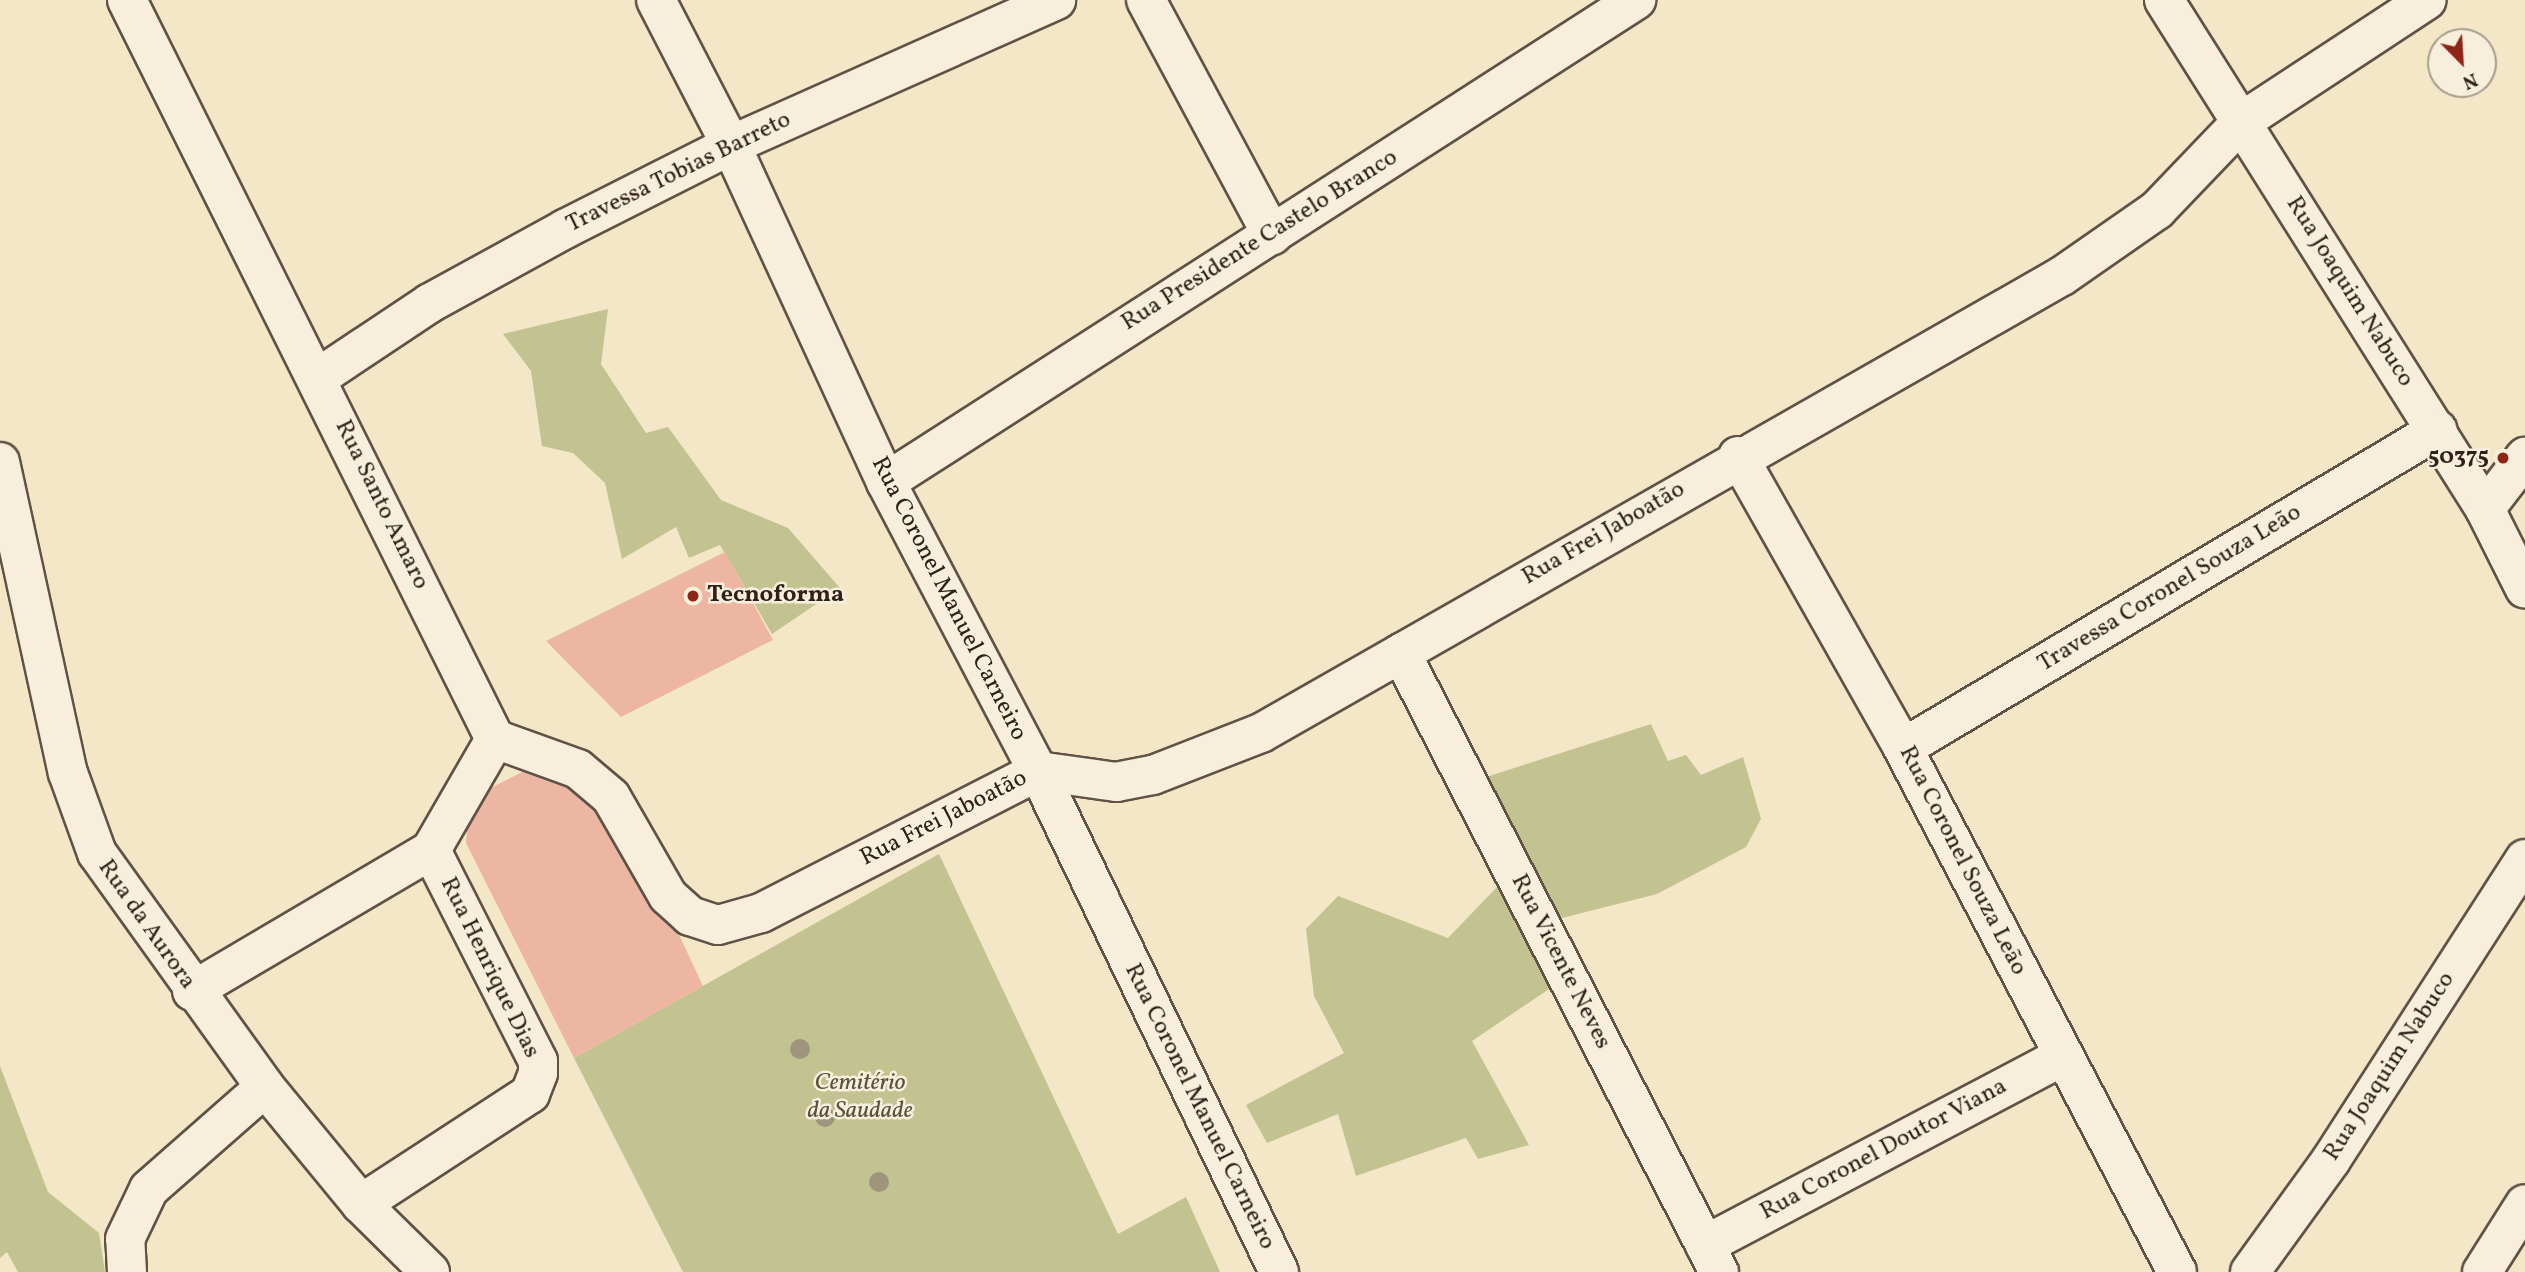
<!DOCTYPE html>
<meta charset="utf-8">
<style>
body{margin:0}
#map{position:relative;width:2525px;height:1272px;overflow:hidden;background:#f3e7c8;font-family:Vollkorn,serif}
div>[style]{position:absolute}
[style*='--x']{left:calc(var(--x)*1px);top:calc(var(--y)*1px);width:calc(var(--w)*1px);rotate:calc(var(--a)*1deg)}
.green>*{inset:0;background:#c2c391}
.building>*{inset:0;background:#ecb6a3}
.roads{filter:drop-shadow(2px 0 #605245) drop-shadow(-2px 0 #605245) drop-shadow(0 2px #605245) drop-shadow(0 -2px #605245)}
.street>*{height:38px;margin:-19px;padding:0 19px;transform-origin:19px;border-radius:19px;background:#f7efdb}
.trees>*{width:20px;height:20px;margin:-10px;border-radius:50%;background:#9f957c}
.dots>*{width:19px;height:19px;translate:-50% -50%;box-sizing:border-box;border:4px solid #f7efdb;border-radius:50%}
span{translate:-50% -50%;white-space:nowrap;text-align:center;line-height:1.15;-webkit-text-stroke:5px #f7efdb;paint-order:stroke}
.street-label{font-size:24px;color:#2f2119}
.poi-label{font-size:24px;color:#2f2119;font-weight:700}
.right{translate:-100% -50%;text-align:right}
.left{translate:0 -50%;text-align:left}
.park-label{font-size:24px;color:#5b523d;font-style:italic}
.north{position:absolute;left:2427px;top:28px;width:70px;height:70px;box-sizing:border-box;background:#f7efdb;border:2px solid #a79d8d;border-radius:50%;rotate:156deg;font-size:19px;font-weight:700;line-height:28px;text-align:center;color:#2f2119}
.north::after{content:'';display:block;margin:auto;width:24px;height:32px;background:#8f2418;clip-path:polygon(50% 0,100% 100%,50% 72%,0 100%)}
</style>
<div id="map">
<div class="green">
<div style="clip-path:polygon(608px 309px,601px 364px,646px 433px,668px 427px,721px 500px,788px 528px,840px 588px,772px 634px,720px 545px,689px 558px,676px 527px,622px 559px,605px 483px,573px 453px,542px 446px,531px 371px,503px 334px)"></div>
<div style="clip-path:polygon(1651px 724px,1668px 761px,1686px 755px,1701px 775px,1743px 757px,1761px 819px,1746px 847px,1657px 894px,1562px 918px,1536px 888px,1480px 779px)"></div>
<div style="clip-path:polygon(939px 854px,1118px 1234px,1186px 1197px,1220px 1272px,683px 1272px,574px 1058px)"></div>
<div style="clip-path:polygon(1498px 886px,1555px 985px,1472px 1041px,1529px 1145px,1478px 1159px,1466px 1138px,1356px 1176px,1338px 1114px,1267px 1143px,1246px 1105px,1344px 1053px,1314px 996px,1306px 929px,1338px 896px,1448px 938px)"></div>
<div style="clip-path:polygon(0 1066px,48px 1192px,99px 1233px,105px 1272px,18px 1272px,7px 1252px,0 1258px)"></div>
</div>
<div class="building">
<div style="clip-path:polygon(725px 552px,773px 640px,621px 717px,546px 641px)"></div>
<div style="clip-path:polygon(530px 768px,582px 778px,671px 918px,703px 986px,574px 1058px,466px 843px,469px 799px)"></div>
</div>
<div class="roads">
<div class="street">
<div style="--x:127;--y:0;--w:826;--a:63.53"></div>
<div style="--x:495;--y:739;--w:88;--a:19.9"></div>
<div style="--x:578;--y:769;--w:43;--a:40.3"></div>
<div style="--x:611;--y:797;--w:114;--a:60.1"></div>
<div style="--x:668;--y:896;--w:30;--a:42"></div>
<div style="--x:690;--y:916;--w:29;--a:18"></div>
<div style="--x:718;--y:925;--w:45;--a:-15.6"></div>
<div style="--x:761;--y:913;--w:311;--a:-27.1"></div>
<div style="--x:1038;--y:771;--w:79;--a:8"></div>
<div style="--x:1116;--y:782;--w:38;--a:-11"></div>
<div style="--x:1153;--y:775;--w:116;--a:-21.3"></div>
<div style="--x:1261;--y:733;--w:922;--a:-29.71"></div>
<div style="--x:2062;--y:276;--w:116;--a:-34.8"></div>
<div style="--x:2157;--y:210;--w:122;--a:-46.3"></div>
<div style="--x:2241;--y:122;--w:222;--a:-33.3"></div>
<div style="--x:656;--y:0;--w:163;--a:62.7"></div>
<div style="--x:731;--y:145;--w:371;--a:65.3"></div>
<div style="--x:886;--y:482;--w:327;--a:62.3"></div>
<div style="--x:1038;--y:771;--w:556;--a:64.31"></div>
<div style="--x:1146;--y:0;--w:267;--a:61.8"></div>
<div style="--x:2164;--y:0;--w:602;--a:57.76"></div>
<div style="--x:2485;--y:509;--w:89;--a:63.4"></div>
<div style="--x:319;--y:377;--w:133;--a:-33.7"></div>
<div style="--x:430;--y:303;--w:154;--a:-28.7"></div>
<div style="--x:565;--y:229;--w:186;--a:-26.8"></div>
<div style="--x:731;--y:145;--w:356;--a:-24"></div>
<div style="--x:1738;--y:456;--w:335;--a:60.5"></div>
<div style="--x:1903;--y:748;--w:591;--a:62.39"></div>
<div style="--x:0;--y:462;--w:318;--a:77.7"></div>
<div style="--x:68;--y:773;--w:85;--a:70.1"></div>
<div style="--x:97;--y:853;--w:288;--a:54.3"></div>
<div style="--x:265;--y:1087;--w:151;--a:50.6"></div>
<div style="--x:361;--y:1204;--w:97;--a:44.6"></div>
<div style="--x:886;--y:482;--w:892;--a:-32.73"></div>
<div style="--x:2485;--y:509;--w:66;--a:-52.4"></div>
<div style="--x:1401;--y:653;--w:696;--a:62.81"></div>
<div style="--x:1903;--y:748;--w:622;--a:-30.77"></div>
<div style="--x:431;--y:850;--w:128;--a:-60"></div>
<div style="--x:192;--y:991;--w:277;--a:-30.5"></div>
<div style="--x:361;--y:1204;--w:202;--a:-33.1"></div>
<div style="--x:530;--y:1094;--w:22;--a:-69"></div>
<div style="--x:538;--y:1073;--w:12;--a:-90"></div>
<div style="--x:538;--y:1061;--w:237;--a:-116.9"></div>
<div style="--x:1705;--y:1245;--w:405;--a:-27.8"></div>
<div style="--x:127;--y:1272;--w:33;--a:-93"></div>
<div style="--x:125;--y:1239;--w:55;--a:-64.4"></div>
<div style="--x:149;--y:1189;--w:154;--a:-41.3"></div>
<div style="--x:2250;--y:1272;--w:138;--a:-54.1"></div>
<div style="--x:2331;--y:1160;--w:358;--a:-57.2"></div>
<div style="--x:2482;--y:1272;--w:80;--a:-57.7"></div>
</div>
</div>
<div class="trees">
<div style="left:800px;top:1049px"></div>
<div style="left:825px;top:1117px"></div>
<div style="left:879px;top:1182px"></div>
</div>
<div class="dots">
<div style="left:2503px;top:458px;background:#8f2418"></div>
<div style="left:693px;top:596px;background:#8f2418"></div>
</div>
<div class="street-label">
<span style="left:679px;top:173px;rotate:-26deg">Travessa Tobias Barreto</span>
<span style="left:1260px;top:241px;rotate:-32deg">Rua Presidente Castelo Branco</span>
<span style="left:2349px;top:292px;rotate:58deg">Rua Joaquim Nabuco</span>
<span style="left:381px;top:505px;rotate:64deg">Rua Santo Amaro</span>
<span style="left:1604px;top:534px;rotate:-30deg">Rua Frei Jaboatão</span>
<span style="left:2170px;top:589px;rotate:-31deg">Travessa Coronel Souza Leão</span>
<span style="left:948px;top:599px;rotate:63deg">Rua Coronel Manuel Carneiro</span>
<span style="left:944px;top:819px;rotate:-27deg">Rua Frei Jaboatão</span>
<span style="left:1962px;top:861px;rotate:63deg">Rua Coronel Souza Leão</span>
<span style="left:146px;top:925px;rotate:55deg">Rua da Aurora</span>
<span style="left:1560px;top:962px;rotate:63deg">Rua Vicente Neves</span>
<span style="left:489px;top:968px;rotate:64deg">Rua Henrique Dias</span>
<span style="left:2390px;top:1067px;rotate:-57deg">Rua Joaquim Nabuco</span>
<span style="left:1199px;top:1107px;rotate:64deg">Rua Coronel Manuel Carneiro</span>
<span style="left:1884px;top:1150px;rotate:-28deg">Rua Coronel Doutor Viana</span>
</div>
<div class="poi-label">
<span class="right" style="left:2489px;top:458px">50375</span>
<span class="left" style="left:707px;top:596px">Tecnoforma</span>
</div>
<div class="park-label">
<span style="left:860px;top:1098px">Cemitério<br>da Saudade</span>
</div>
<div class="north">N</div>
</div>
